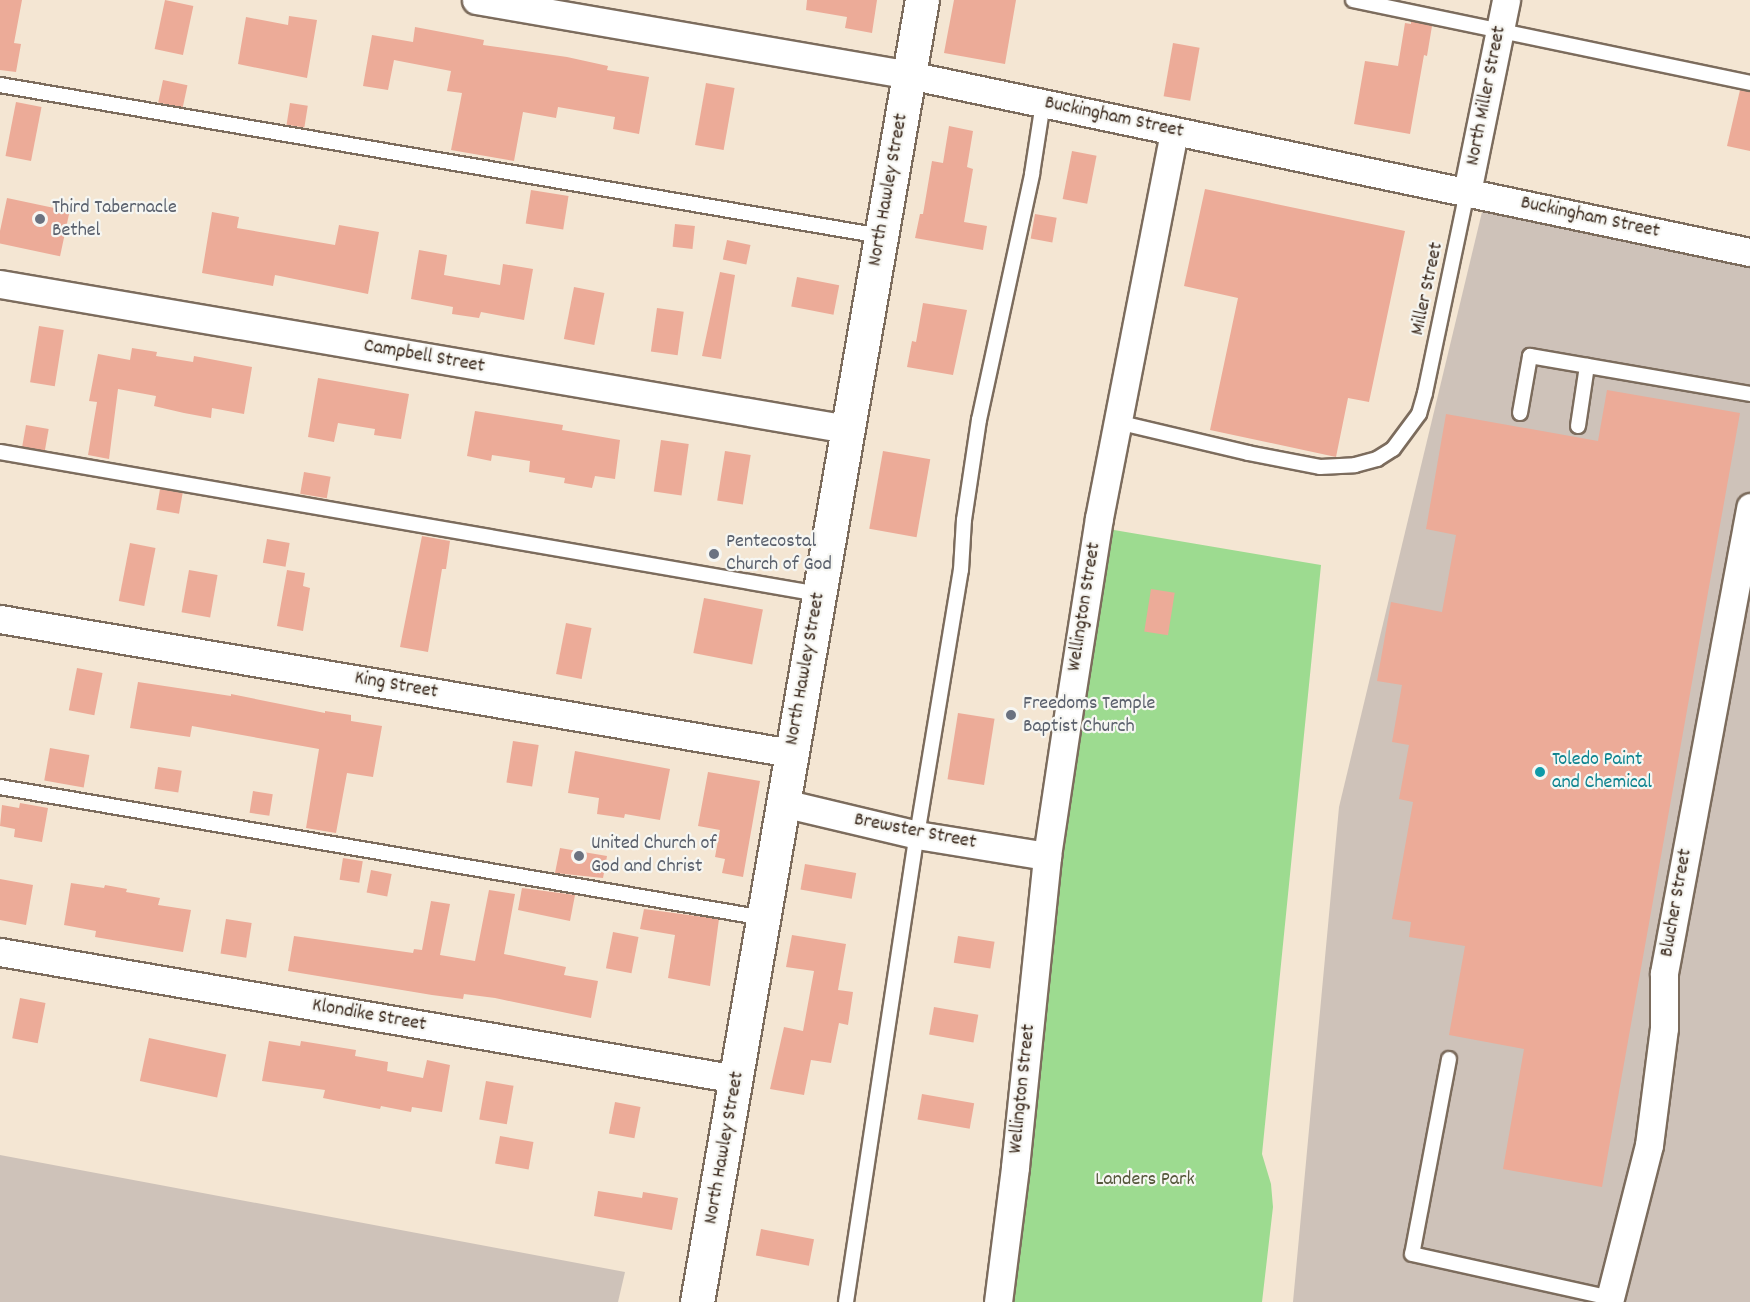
<!DOCTYPE html>
<style>
body{margin:0}
#map{position:relative;width:1750px;height:1302px;overflow:hidden;background:#f4e6d3;font-family:Dekko,sans-serif}
div>[style]{position:absolute}
[style*='--x']{left:calc(var(--x)*1px);top:calc(var(--y)*1px);width:calc(var(--w)*1px);rotate:calc(var(--a)*1deg)}
.industrial>*{inset:0;background:#cec2b9}
.green>*{inset:0;background:#9ddb90}
.building>*{inset:0;background:#ecab98;transform-origin:0 0}
.roads{filter:drop-shadow(2px 0 #7c6c5d) drop-shadow(-2px 0 #7c6c5d) drop-shadow(0 2px #7c6c5d) drop-shadow(0 -2px #7c6c5d)}
.service>*{height:14px;margin:-7px;padding:0 7px;transform-origin:7px;border-radius:7px;background:#fff}
.minor>*{height:27px;margin:-13.5px;padding:0 13.5px;transform-origin:13.5px;border-radius:13.5px;background:#fff}
.tertiary>*{height:33px;margin:-16.5px;padding:0 16.5px;transform-origin:16.5px;border-radius:16.5px;background:#fff}
.dots>*{width:16px;height:16px;translate:-50% -50%;box-sizing:border-box;border:3px solid #f6f6f2;border-radius:50%}
span{translate:-50% -50%;white-space:nowrap;text-align:center;line-height:1.15;-webkit-text-stroke:4.5px #f6f6f2;paint-order:stroke}
.street-label{font-size:20px;color:#3b2a1e}
.worship-label{font-size:20px;color:#5b616d}
.left{translate:0 -50%;text-align:left}
.culture-label{font-size:20px;color:#0d838f}
.park-label{font-size:20px;color:#54563a}
</style>
<div id="map">
<div class="industrial">
<div style="clip-path:polygon(1482px 212px,1750px 259px,1750px 1302px,1293px 1302px,1339px 807px)"></div>
<div style="clip-path:polygon(0 1155px,625px 1272px,618px 1302px,0 1302px)"></div>
</div>
<div class="green">
<div style="clip-path:polygon(1108px 529px,1321px 565px,1262px 1154px,1271px 1184px,1273px 1207px,1262px 1302px,1009px 1302px,1061px 840px)"></div>
</div>
<div class="building">
<div style="clip-path:polygon(0 0,22px 0,14px 43px,21px 44px,16px 72px,0 70px)"></div>
<div style="left:165px;top:0;width:29px;height:50px;rotate:12deg"></div>
<div style="clip-path:polygon(807px 0,877px 0,872px 33px,845px 28px,847px 17px,806px 10px)"></div>
<div style="clip-path:polygon(954px 0,1016px 0,1005px 64px,944px 53px)"></div>
<div style="clip-path:polygon(289px 16px,317px 20px,307px 78px,238px 64px,246px 17px,288px 25px)"></div>
<div style="clip-path:polygon(1411px 21px,1432px 26px,1427px 56px,1424px 55px,1410px 134px,1354px 124px,1365px 61px,1398px 66px,1405px 23px,1411px 24px)"></div>
<div style="clip-path:polygon(415px 27px,484px 40px,483px 45px,567px 57px,608px 66px,607px 70px,649px 77px,639px 134px,613px 129px,615px 117px,558px 107px,556px 118px,523px 112px,514px 161px,451px 150px,462px 93px,447px 91px,451px 71px,394px 60px,388px 90px,363px 86px,372px 35px,413px 42px)"></div>
<div style="left:1173px;top:43px;width:27px;height:54px;rotate:10deg"></div>
<div style="left:163px;top:80px;width:25px;height:23px;rotate:12deg"></div>
<div style="left:706px;top:83px;width:29px;height:63px;rotate:10deg"></div>
<div style="clip-path:polygon(1740px 90px,1750px 92px,1750px 151px,1727px 146px)"></div>
<div style="left:16px;top:102px;width:26px;height:55px;rotate:11deg"></div>
<div style="left:290px;top:103px;width:18px;height:22px;rotate:9deg"></div>
<div style="clip-path:polygon(949px 126px,973px 131px,967px 167px,973px 169px,964px 222px,987px 226px,983px 250px,915px 238px,920px 214px,923px 214px,932px 161px,943px 163px)"></div>
<div style="left:1072px;top:151px;width:25px;height:49px;rotate:11deg"></div>
<div style="clip-path:polygon(1205px 189px,1405px 231px,1369px 402px,1348px 398px,1336px 457px,1210px 430px,1238px 298px,1184px 286px)"></div>
<div style="left:531px;top:190px;width:38px;height:34px;rotate:9deg"></div>
<div style="left:7px;top:198px;width:64px;height:46px;rotate:12deg"></div>
<div style="clip-path:polygon(212px 212px,239px 217px,237px 228px,335px 245px,339px 225px,379px 232px,368px 294px,275px 275px,273px 286px,202px 273px)"></div>
<div style="left:1035px;top:214px;width:22px;height:25px;rotate:10deg"></div>
<div style="left:675px;top:224px;width:20px;height:23px;rotate:6deg"></div>
<div style="left:727px;top:240px;width:24px;height:20px;rotate:12deg"></div>
<div style="clip-path:polygon(419px 250px,447px 255px,444px 275px,500px 285px,503px 264px,533px 269px,524px 320px,481px 312px,479px 318px,452px 314px,453px 307px,411px 299px)"></div>
<div style="clip-path:polygon(720px 272px,735px 275px,721px 359px,702px 356px)"></div>
<div style="left:797px;top:277px;width:43px;height:30px;rotate:11deg"></div>
<div style="left:574px;top:287px;width:31px;height:53px;rotate:11deg"></div>
<div style="clip-path:polygon(923px 303px,967px 310px,953px 375px,907px 367px,912px 341px,916px 342px)"></div>
<div style="left:657px;top:308px;width:27px;height:44px;rotate:8deg"></div>
<div style="left:39px;top:326px;width:25px;height:57px;rotate:9deg"></div>
<div style="clip-path:polygon(132px 348px,157px 352px,156px 356px,193px 362px,194px 356px,252px 367px,244px 414px,212px 408px,211px 418px,184px 413px,154px 406px,156px 396px,118px 389px,109px 459px,88px 455px,97px 402px,89px 401px,98px 354px,130px 360px)"></div>
<div style="clip-path:polygon(318px 378px,409px 394px,401px 439px,374px 435px,375px 429px,338px 423px,334px 442px,308px 437px)"></div>
<div style="clip-path:polygon(1607px 390px,1740px 413px,1602px 1187px,1503px 1169px,1524px 1049px,1449px 1035px,1465px 946px,1409px 937px,1411px 922px,1392px 919px,1413px 802px,1399px 799px,1409px 745px,1392px 742px,1402px 685px,1377px 681px,1391px 602px,1442px 612px,1456px 535px,1426px 529px,1446px 414px,1598px 441px)"></div>
<div style="clip-path:polygon(475px 411px,563px 425px,562px 430px,620px 440px,615px 479px,595px 476px,592px 488px,564px 483px,565px 478px,529px 472px,530px 461px,492px 455px,491px 461px,467px 456px)"></div>
<div style="left:26px;top:425px;width:23px;height:22px;rotate:10deg"></div>
<div style="left:661px;top:440px;width:28px;height:52px;rotate:8deg"></div>
<div style="left:725px;top:451px;width:26px;height:50px;rotate:9deg"></div>
<div style="left:883px;top:451px;width:48px;height:79px;rotate:10deg"></div>
<div style="left:304px;top:472px;width:27px;height:22px;rotate:10deg"></div>
<div style="left:160px;top:489px;width:23px;height:21px;rotate:10deg"></div>
<div style="clip-path:polygon(422px 536px,450px 541px,446px 569px,442px 569px,428px 652px,400px 647px)"></div>
<div style="left:267px;top:539px;width:23px;height:24px;rotate:10deg"></div>
<div style="left:130px;top:543px;width:26px;height:59px;rotate:11deg"></div>
<div style="left:189px;top:570px;width:29px;height:43px;rotate:10deg"></div>
<div style="clip-path:polygon(287px 570px,305px 573px,303px 586px,310px 588px,303px 631px,277px 626px)"></div>
<div style="left:1151px;top:589px;width:24px;height:43px;rotate:9deg"></div>
<div style="left:704px;top:598px;width:60px;height:56px;rotate:11deg"></div>
<div style="left:566px;top:623px;width:26px;height:52px;rotate:11deg"></div>
<div style="left:77px;top:668px;width:26px;height:43px;rotate:11deg"></div>
<div style="clip-path:polygon(138px 682px,231px 696px,231px 694px,325px 713px,325px 711px,351px 715px,351px 721px,382px 726px,373px 777px,347px 773px,336px 833px,306px 828px,319px 749px,192px 726px,190px 737px,130px 728px)"></div>
<div style="left:958px;top:713px;width:37px;height:67px;rotate:9deg"></div>
<div style="left:513px;top:741px;width:26px;height:42px;rotate:9deg"></div>
<div style="left:50px;top:748px;width:40px;height:33px;rotate:10deg"></div>
<div style="clip-path:polygon(575px 751px,670px 769px,660px 820px,625px 814px,624px 818px,597px 814px,599px 798px,568px 793px)"></div>
<div style="left:158px;top:767px;width:24px;height:22px;rotate:9deg"></div>
<div style="clip-path:polygon(708px 772px,760px 781px,743px 877px,722px 873px,725px 859px,715px 857px,720px 830px,698px 826px)"></div>
<div style="left:253px;top:791px;width:20px;height:22px;rotate:9deg"></div>
<div style="clip-path:polygon(20px 803px,48px 808px,42px 842px,14px 837px,15px 829px,0 826px,2px 805px,19px 808px)"></div>
<div style="clip-path:polygon(560px 848px,607px 856px,603px 878px,555px 873px)"></div>
<div style="left:343px;top:858px;width:20px;height:22px;rotate:9deg"></div>
<div style="left:805px;top:864px;width:52px;height:26px;rotate:10deg"></div>
<div style="left:371px;top:870px;width:21px;height:23px;rotate:11deg"></div>
<div style="clip-path:polygon(0 879px,33px 885px,26px 925px,0 920px)"></div>
<div style="clip-path:polygon(71px 883px,104px 888px,105px 885px,127px 889px,126px 892px,160px 898px,158px 905px,191px 910px,183px 952px,95px 937px,96px 931px,64px 925px)"></div>
<div style="clip-path:polygon(522px 888px,575px 895px,570px 921px,518px 910px)"></div>
<div style="clip-path:polygon(489px 890px,515px 894px,504px 954px,566px 967px,564px 975px,598px 981px,591px 1018px,495px 998px,464px 994px,463px 999px,432px 995px,288px 971px,294px 936px,413px 953px,414px 949px,422px 950px,431px 901px,450px 904px,440px 955px,475px 961px)"></div>
<div style="clip-path:polygon(644px 909px,719px 919px,710px 986px,668px 978px,675px 935px,640px 929px)"></div>
<div style="left:226px;top:919px;width:26px;height:35px;rotate:9deg"></div>
<div style="left:613px;top:932px;width:26px;height:37px;rotate:11deg"></div>
<div style="clip-path:polygon(792px 935px,846px 944px,838px 990px,853px 992px,848px 1025px,839px 1023px,831px 1063px,811px 1060px,804px 1095px,770px 1089px,784px 1027px,803px 1031px,814px 971px,786px 967px)"></div>
<div style="left:958px;top:936px;width:37px;height:27px;rotate:9deg"></div>
<div style="left:20px;top:998px;width:26px;height:41px;rotate:11deg"></div>
<div style="left:934px;top:1007px;width:45px;height:28px;rotate:10deg"></div>
<div style="left:149px;top:1038px;width:79px;height:44px;rotate:12deg"></div>
<div style="clip-path:polygon(269px 1041px,300px 1046px,301px 1041px,356px 1050px,355px 1056px,388px 1062px,387px 1071px,423px 1078px,427px 1060px,450px 1065px,442px 1112px,412px 1107px,411px 1112px,381px 1106px,380px 1109px,333px 1100px,323px 1098px,325px 1090px,262px 1081px)"></div>
<div style="left:486px;top:1081px;width:28px;height:39px;rotate:10deg"></div>
<div style="left:922px;top:1094px;width:53px;height:26px;rotate:10deg"></div>
<div style="left:615px;top:1102px;width:26px;height:32px;rotate:11deg"></div>
<div style="left:500px;top:1136px;width:34px;height:28px;rotate:10deg"></div>
<div style="clip-path:polygon(598px 1191px,642px 1198px,643px 1192px,678px 1198px,672px 1230px,594px 1216px)"></div>
<div style="left:761px;top:1229px;width:54px;height:27px;rotate:11deg"></div>
</div>
<div class="roads">
<div class="service">
<div style="--x:1353;--y:0;--w:406;--a:11.8"></div>
<div style="--x:0;--y:85;--w:894;--a:9.73"></div>
<div style="--x:1520;--y:413;--w:58;--a:-80"></div>
<div style="--x:1530;--y:356;--w:223;--a:9.8"></div>
<div style="--x:1117;--y:422;--w:135;--a:13.3"></div>
<div style="--x:1248;--y:453;--w:73;--a:11"></div>
<div style="--x:1320;--y:467;--w:35;--a:-3"></div>
<div style="--x:1355;--y:465;--w:23;--a:-15"></div>
<div style="--x:1377;--y:459;--w:19;--a:-32"></div>
<div style="--x:1393;--y:449;--w:44;--a:-53.4"></div>
<div style="--x:1419;--y:414;--w:22;--a:-74"></div>
<div style="--x:1425;--y:393;--w:205;--a:-78.2"></div>
<div style="--x:1578;--y:426;--w:61;--a:-81.5"></div>
<div style="--x:0;--y:452;--w:831;--a:9.84"></div>
<div style="--x:0;--y:787;--w:775;--a:9.73"></div>
<div style="--x:1449;--y:1059;--w:198;--a:100.7"></div>
<div style="--x:1412;--y:1254;--w:203;--a:12.5"></div>
<div style="--x:846;--y:1302;--w:472;--a:-81.4"></div>
<div style="--x:917;--y:835;--w:269;--a:-80.6"></div>
<div style="--x:961;--y:570;--w:50;--a:-86.6"></div>
<div style="--x:964;--y:520;--w:101;--a:-81.5"></div>
<div style="--x:979;--y:420;--w:252;--a:-77.8"></div>
<div style="--x:1032;--y:174;--w:72;--a:-81.2"></div>
</div>
<div class="minor">
<div style="--x:476;--y:0;--w:439;--a:9.8"></div>
<div style="--x:909;--y:75;--w:859;--a:11.89"></div>
<div style="--x:1467;--y:192;--w:196;--a:-78.5"></div>
<div style="--x:0;--y:284;--w:859;--a:9.71"></div>
<div style="--x:0;--y:619;--w:802;--a:9.61"></div>
<div style="--x:783;--y:803;--w:138;--a:13.4"></div>
<div style="--x:917;--y:835;--w:132;--a:9.2"></div>
<div style="--x:0;--y:952;--w:748;--a:9.78"></div>
<div style="--x:1610;--y:1298;--w:158;--a:-75.7"></div>
<div style="--x:1649;--y:1145;--w:118;--a:-82.7"></div>
<div style="--x:1664;--y:1028;--w:55;--a:-90"></div>
<div style="--x:1664;--y:973;--w:474;--a:-79.5"></div>
<div style="--x:998;--y:1302;--w:136;--a:-82.8"></div>
<div style="--x:1015;--y:1167;--w:313;--a:-84.1"></div>
<div style="--x:1047;--y:856;--w:155;--a:-81.5"></div>
<div style="--x:1070;--y:703;--w:187;--a:-81.1"></div>
<div style="--x:1099;--y:518;--w:394;--a:-79"></div>
</div>
<div class="tertiary">
<div style="--x:697;--y:1302;--w:1321;--a:-80.2"></div>
</div>
</div>
<div class="dots">
<div style="left:40px;top:219px;background:#6b7280"></div>
<div style="left:714px;top:554px;background:#6b7280"></div>
<div style="left:1011px;top:715px;background:#6b7280"></div>
<div style="left:1540px;top:772px;background:#0f9aa8"></div>
<div style="left:579px;top:856px;background:#6b7280"></div>
</div>
<div class="street-label">
<span style="left:1487px;top:96px;rotate:-79deg">North Miller Street</span>
<span style="left:1114px;top:118px;rotate:12deg">Buckingham Street</span>
<span style="left:889px;top:190px;rotate:-80deg">North Hawley Street</span>
<span style="left:1590px;top:218px;rotate:12deg">Buckingham Street</span>
<span style="left:1428px;top:289px;rotate:-78deg">Miller Street</span>
<span style="left:424px;top:357px;rotate:10deg">Campbell Street</span>
<span style="left:1085px;top:607px;rotate:-81deg">Wellington Street</span>
<span style="left:806px;top:669px;rotate:-80deg">North Hawley Street</span>
<span style="left:396px;top:686px;rotate:10deg">King Street</span>
<span style="left:915px;top:832px;rotate:11deg">Brewster Street</span>
<span style="left:1677px;top:903px;rotate:-80deg">Blucher Street</span>
<span style="left:369px;top:1016px;rotate:10deg">Klondike Street</span>
<span style="left:1023px;top:1089px;rotate:-84deg">Wellington Street</span>
<span style="left:725px;top:1148px;rotate:-80deg">North Hawley Street</span>
</div>
<div class="worship-label">
<span class="left" style="left:52px;top:220px">Third Tabernacle<br>Bethel</span>
<span class="left" style="left:726px;top:554px">Pentecostal<br>Church of God</span>
<span class="left" style="left:1023px;top:716px">Freedoms Temple<br>Baptist Church</span>
<span class="left" style="left:591px;top:856px">United Church of<br>God and Christ</span>
</div>
<div class="culture-label">
<span class="left" style="left:1552px;top:772px">Toledo Paint<br>and Chemical</span>
</div>
<div class="park-label">
<span style="left:1145px;top:1180px">Landers Park</span>
</div>
</div>
